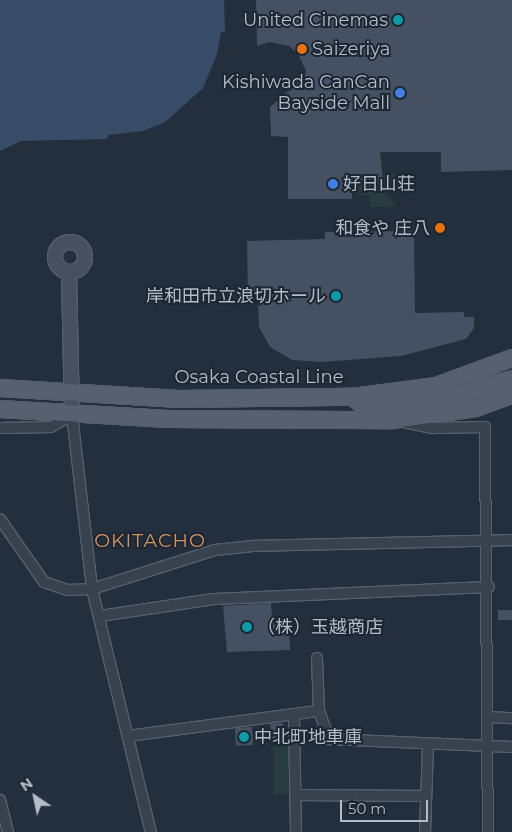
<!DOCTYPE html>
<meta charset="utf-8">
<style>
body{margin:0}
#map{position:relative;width:512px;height:832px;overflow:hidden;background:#242f3e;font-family:Montserrat,"Noto Sans JP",sans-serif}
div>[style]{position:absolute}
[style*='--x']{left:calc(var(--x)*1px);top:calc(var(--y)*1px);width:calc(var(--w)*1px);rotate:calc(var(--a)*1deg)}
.green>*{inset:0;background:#263c3f;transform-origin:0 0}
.water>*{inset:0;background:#394c67}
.building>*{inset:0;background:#455162;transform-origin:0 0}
.roads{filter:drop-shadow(1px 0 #565f6c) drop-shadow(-1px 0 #565f6c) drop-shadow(0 1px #565f6c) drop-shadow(0 -1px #565f6c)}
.street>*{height:10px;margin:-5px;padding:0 5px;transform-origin:5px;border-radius:5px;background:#38414e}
.secondary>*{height:14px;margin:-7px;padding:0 7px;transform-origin:7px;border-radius:7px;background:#465061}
.secondary>.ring{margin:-7px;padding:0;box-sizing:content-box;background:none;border:14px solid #465061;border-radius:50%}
.primary>*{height:16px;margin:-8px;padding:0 8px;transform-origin:8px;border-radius:8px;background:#56606e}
.dots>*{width:14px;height:14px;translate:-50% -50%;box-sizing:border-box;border:2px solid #1d2633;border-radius:50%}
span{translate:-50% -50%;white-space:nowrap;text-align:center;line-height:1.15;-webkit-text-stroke:4px #1d2633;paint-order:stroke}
.poi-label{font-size:18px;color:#b4bcc9}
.right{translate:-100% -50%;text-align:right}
.left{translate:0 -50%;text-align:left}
.street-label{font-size:18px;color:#b4bcc9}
.neighbourhood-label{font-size:19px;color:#d59563;letter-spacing:1px}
.north{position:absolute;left:10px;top:772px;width:50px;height:50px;-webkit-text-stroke:4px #1d2633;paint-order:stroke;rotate:326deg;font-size:14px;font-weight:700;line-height:20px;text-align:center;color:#b4bcc9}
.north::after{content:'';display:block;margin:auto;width:18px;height:22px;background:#b4bcc9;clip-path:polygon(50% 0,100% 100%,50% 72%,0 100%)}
.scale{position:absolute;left:340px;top:800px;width:88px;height:22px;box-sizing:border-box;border:2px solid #b4bcc9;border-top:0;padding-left:6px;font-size:15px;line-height:18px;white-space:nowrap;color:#b4bcc9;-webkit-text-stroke:4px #1d2633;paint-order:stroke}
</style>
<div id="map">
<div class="green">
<div style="clip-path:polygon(386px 174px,397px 174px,384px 190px,396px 206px,370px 207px,369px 195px,358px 195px,358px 181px,375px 186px)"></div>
<div style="left:290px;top:746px;width:48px;height:17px;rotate:89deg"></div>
</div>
<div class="water">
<div style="clip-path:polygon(0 0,224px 0,225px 32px,221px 32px,217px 54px,203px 88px,165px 122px,143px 131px,108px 135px,107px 139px,21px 141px,0 151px)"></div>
</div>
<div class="building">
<div style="clip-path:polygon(256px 0,512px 0,512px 170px,441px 172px,441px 152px,380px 152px,383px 179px,370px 186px,352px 178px,352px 199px,288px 199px,288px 137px,271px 136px,270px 107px,305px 77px,306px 71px,298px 54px,289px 46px,269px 42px,257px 46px)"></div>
<div style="clip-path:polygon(414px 231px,415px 313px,464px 312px,464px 317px,474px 317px,474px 328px,466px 339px,401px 356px,322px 362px,292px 360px,270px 347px,259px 327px,258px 296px,248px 296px,247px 241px,325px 239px,325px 232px)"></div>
<div style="clip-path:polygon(271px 603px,272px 620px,289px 620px,290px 650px,227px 652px,223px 606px)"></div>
<div style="left:498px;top:610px;width:14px;height:10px"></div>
<div style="left:283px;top:723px;width:17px;height:13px;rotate:87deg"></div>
<div style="left:252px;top:727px;width:18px;height:17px;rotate:87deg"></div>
</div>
<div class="roads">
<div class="street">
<div style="--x:404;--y:422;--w:30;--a:12"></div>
<div style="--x:433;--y:428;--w:52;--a:-1.1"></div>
<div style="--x:485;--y:427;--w:405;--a:89.6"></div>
<div style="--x:0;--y:428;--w:51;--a:-1.1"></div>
<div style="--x:51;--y:427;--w:24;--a:-30"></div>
<div style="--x:72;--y:415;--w:175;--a:83.4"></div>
<div style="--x:92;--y:589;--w:250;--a:76.4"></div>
<div style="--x:0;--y:519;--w:77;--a:55.1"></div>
<div style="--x:44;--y:582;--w:24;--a:19"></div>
<div style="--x:67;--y:590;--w:25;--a:-2"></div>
<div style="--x:92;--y:589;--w:129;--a:-17.6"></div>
<div style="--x:215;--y:550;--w:38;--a:-6"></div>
<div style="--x:253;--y:546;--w:259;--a:-1.3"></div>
<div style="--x:100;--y:616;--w:115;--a:-8.5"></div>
<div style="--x:214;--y:599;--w:275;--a:-2.5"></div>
<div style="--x:317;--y:658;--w:53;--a:87.8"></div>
<div style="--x:319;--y:711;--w:30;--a:70"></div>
<div style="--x:329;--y:739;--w:183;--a:2.5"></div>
<div style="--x:294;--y:717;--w:115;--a:89"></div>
<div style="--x:490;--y:717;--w:22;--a:3"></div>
<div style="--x:128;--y:736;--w:193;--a:-7.5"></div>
<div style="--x:296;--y:795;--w:130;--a:0.4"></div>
<div style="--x:0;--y:800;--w:33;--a:76"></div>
<div style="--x:425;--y:832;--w:87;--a:-88"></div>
</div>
<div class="secondary">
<div class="ring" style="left:55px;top:242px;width:16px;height:16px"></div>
<div style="--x:69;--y:272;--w:143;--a:88.8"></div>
</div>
<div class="primary">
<div style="--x:0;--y:388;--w:179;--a:3.5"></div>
<div style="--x:179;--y:399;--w:174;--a:-0.7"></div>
<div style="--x:353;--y:397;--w:84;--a:-7.5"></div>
<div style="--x:436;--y:386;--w:81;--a:-20.2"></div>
<div style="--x:356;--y:400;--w:9;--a:41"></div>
<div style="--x:363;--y:406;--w:73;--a:-3.1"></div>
<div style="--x:436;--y:402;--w:79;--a:-16.8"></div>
<div style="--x:0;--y:409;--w:168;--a:3.4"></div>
<div style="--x:168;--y:419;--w:225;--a:0.3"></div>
<div style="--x:393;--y:420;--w:84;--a:-8.2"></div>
<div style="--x:476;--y:408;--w:38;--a:-20"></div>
</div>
</div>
<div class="dots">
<div style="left:398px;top:20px;background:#0f9aa8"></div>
<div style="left:302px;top:49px;background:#e8710a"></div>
<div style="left:400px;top:93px;background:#3f7fe0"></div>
<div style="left:333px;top:184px;background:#3f7fe0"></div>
<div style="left:440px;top:228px;background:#e8710a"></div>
<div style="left:336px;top:296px;background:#0f9aa8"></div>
<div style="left:247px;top:627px;background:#0f9aa8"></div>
<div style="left:244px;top:737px;background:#0f9aa8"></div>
</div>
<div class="poi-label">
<span class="right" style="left:388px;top:20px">United Cinemas</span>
<span class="left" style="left:312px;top:49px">Saizeriya</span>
<span class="right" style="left:390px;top:93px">Kishiwada CanCan<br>Bayside Mall</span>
<span class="left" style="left:343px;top:184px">好日山荘</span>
<span class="right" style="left:430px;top:228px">和食や 庄八</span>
<span class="right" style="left:326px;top:296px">岸和田市立浪切ホール</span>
<span class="left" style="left:257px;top:627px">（株）玉越商店</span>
<span class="left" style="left:254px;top:737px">中北町地車庫</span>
</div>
<div class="street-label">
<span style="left:259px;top:377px">Osaka Coastal Line</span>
</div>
<div class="neighbourhood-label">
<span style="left:150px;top:541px">OKITACHO</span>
</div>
<div class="north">N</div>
<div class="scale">50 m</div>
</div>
